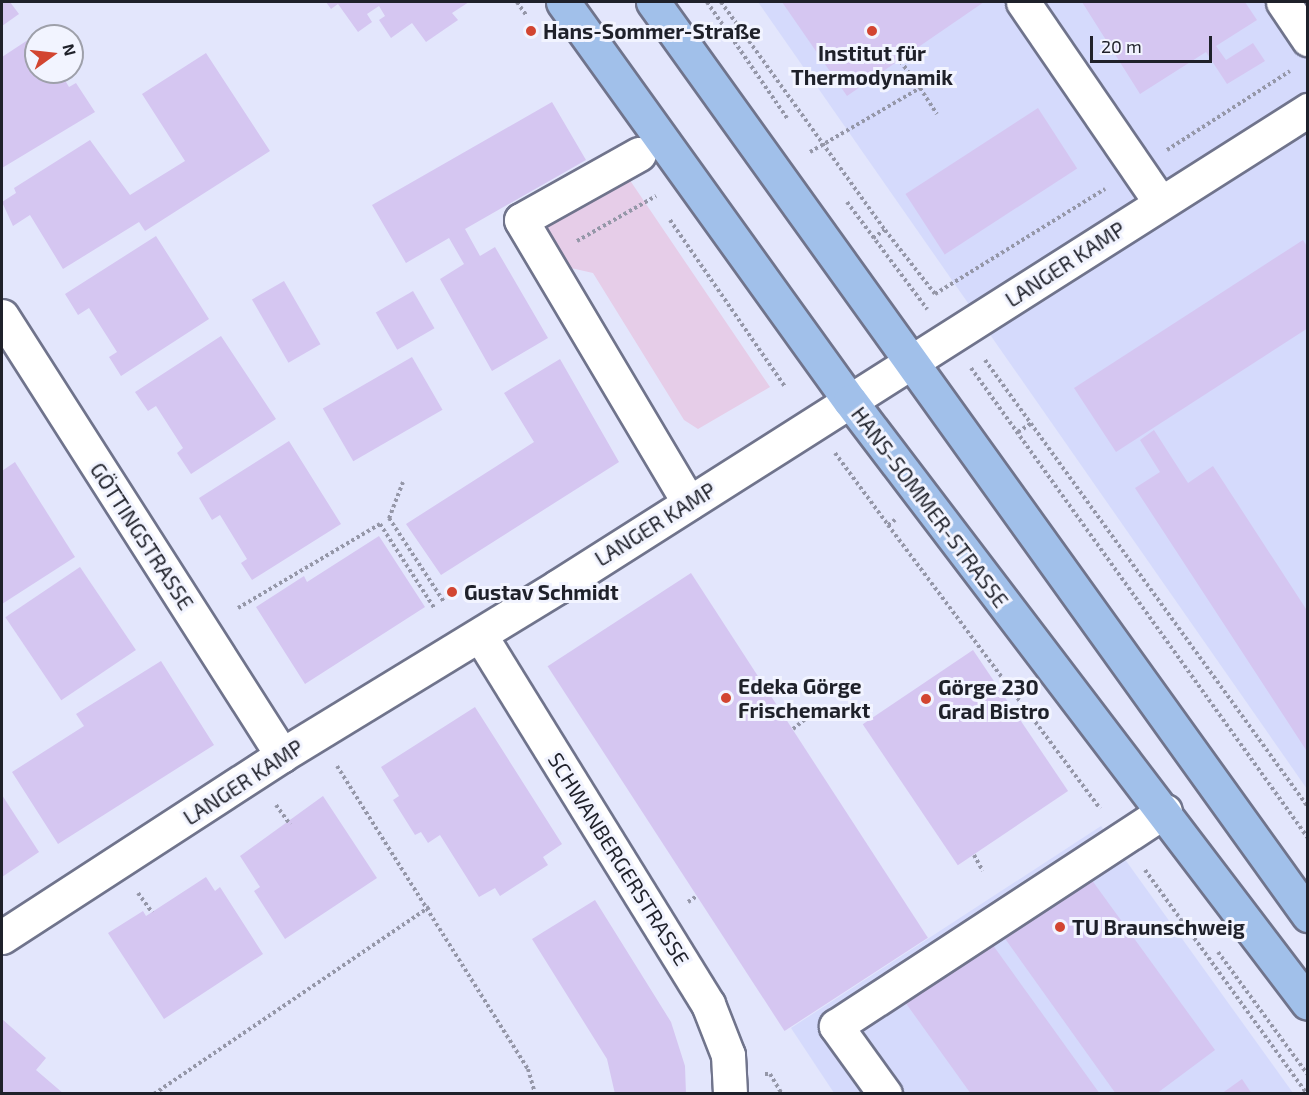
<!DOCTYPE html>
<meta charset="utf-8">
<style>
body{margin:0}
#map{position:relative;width:1309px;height:1095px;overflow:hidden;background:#e3e6fc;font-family:"Exo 2",sans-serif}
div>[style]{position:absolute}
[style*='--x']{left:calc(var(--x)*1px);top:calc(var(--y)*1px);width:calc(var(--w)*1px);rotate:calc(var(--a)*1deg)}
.built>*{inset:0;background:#d5dafc}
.green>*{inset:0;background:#e6cde8}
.building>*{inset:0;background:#d5c6f1;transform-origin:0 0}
.path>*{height:4px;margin-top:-2px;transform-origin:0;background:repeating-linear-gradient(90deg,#9597a8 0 3px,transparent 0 6px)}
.roads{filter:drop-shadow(2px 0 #70748c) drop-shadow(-2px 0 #70748c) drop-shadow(0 2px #70748c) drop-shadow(0 -2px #70748c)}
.minor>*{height:33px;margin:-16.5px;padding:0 16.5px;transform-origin:16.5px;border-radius:16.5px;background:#fff}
.major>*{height:33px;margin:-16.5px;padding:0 16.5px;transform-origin:16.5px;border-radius:16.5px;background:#a1c0ea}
.dots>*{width:16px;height:16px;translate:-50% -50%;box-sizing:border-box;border:3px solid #f2f4ff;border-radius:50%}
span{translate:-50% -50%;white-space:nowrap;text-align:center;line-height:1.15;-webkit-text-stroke:6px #f2f4ff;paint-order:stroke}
.poi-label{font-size:21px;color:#1f212a;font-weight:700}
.left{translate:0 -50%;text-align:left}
.street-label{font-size:21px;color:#1f212a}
.frame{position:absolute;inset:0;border:3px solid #1f212a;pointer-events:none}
.north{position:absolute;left:24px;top:24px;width:60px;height:60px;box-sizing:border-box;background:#f2f4ff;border:2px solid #9ea0aa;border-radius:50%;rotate:75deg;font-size:16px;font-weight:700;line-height:24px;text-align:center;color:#1f212a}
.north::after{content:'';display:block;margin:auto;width:21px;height:27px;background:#d24531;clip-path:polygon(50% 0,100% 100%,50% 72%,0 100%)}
.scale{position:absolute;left:1090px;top:36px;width:122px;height:27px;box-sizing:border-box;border:3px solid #1f212a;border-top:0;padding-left:8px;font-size:18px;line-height:21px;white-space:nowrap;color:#1f212a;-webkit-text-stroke:4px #f2f4ff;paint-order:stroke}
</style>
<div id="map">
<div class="built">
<div style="clip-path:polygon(758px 2px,1307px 2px,1307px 789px)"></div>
<div style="clip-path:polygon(1101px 826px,1293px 1093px,834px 1093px,791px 1028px)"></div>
</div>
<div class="green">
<div style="clip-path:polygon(625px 173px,770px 387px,698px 429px,684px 420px,593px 273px,571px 268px,541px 221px)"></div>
</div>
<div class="building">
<div style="clip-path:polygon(2px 2px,10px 2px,19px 14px,2px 26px)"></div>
<div style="clip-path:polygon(326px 2px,469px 2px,452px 13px,458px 20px,426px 42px,412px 23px,391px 38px,379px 20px,385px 16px,379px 6px,367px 14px,372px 22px,358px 32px,338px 4px,331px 9px)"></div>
<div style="clip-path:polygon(782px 2px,984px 2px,847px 96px)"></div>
<div style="clip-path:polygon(1082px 2px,1245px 2px,1257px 20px,1216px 46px,1226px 60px,1253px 43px,1265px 61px,1227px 84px,1206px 52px,1140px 94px)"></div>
<div style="clip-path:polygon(43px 30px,47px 36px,36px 36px,36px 72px,60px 72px,69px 87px,76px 83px,95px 112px,2px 168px,2px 57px)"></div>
<div style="clip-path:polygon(206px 53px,270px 151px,145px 231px,139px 222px,63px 269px,30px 215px,13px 226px,2px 202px,16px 193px,14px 188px,90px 140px,130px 195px,185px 161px,142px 94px)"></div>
<div style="clip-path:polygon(552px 102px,586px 160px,465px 229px,480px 256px,495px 247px,548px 338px,492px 371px,440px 279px,464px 264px,449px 238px,406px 263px,372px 205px)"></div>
<div style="left:1038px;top:108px;width:72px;height:158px;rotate:57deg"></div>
<div style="clip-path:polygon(156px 236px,209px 319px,121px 376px,109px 357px,117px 352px,89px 308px,78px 315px,65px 294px)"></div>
<div style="clip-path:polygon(1303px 240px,1308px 248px,1308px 328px,1116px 452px,1074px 388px)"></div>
<div style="left:284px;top:281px;width:73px;height:37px;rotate:60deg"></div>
<div style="left:413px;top:291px;width:43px;height:43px;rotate:60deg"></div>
<div style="clip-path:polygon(221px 336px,276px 419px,191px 474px,177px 453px,183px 448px,156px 406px,148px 411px,135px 392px)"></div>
<div style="left:412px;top:357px;width:61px;height:103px;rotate:60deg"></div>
<div style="clip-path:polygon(560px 359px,619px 462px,441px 575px,406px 524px,534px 442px,504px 393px)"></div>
<div style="clip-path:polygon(1154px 430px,1188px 483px,1213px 466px,1308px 612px,1308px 753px,1135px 488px,1160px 472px,1140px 440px)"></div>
<div style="clip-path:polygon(289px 441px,341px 524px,252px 580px,241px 563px,247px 559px,220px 515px,212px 520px,199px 498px)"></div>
<div style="clip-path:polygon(15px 462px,75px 557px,2px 604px,2px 471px)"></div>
<div style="clip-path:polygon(379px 536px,425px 607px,305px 684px,256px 607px,304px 576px,307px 582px)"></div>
<div style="left:80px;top:567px;width:100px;height:90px;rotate:56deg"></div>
<div style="left:691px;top:573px;width:435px;height:171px;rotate:57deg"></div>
<div style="left:973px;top:650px;width:170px;height:133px;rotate:56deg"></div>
<div style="clip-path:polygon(161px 661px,214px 745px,58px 844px,12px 772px,84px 726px,76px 714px)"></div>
<div style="clip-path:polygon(475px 707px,562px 844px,543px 857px,548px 865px,500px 896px,495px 888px,479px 897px,440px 835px,428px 843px,421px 832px,415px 835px,393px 800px,399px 796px,381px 767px)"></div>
<div style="clip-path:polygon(2px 795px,39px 852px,2px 877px)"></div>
<div style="clip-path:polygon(323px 796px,377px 878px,285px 939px,254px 891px,260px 887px,240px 856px)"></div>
<div style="clip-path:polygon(1086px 872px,1215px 1050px,1156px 1094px,1116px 1094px,1001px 933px)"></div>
<div style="clip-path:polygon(206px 877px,215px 891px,220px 887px,263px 954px,164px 1019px,108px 933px,143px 911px,146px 916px)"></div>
<div style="clip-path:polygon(595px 900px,671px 1022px,685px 1066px,686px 1094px,615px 1094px,607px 1059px,532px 939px)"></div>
<div style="clip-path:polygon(990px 941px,1100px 1094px,971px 1094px,905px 1002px)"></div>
<div style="clip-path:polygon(2px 1019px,46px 1058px,36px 1070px,64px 1094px,2px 1094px)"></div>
<div style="clip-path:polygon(1242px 1079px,1252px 1094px,1221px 1094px)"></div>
</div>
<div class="path">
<div style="--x:517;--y:2;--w:16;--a:55"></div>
<div style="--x:707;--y:2;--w:141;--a:55.4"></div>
<div style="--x:721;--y:2;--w:281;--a:54.3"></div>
<div style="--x:920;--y:88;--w:31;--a:57"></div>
<div style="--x:1167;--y:150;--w:146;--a:-32.7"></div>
<div style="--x:810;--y:152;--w:127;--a:-30.2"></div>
<div style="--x:920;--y:88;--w:34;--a:-126"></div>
<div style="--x:847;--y:202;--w:134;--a:53.2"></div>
<div style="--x:670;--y:220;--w:203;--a:55.4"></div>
<div style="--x:873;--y:238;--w:14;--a:-34"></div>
<div style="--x:885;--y:230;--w:81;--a:52"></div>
<div style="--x:935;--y:294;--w:200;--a:-31.7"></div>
<div style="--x:577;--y:241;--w:91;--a:-29.7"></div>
<div style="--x:985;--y:360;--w:551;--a:54.15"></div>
<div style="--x:971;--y:368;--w:578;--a:54.36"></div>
<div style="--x:1018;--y:432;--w:17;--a:-33"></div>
<div style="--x:835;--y:453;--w:89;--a:53.6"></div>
<div style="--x:888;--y:525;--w:9;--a:-36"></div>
<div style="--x:403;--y:482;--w:39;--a:111"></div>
<div style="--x:389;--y:518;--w:100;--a:56.8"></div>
<div style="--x:888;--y:525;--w:354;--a:53.2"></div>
<div style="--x:238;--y:608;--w:165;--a:-30.6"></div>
<div style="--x:380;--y:524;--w:101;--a:57.1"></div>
<div style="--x:1020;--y:719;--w:11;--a:-41"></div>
<div style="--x:793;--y:729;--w:36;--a:-39"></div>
<div style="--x:337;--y:766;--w:358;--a:57.8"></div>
<div style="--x:528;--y:1069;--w:26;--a:74"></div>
<div style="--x:276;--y:805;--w:24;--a:54"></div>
<div style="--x:974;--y:855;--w:18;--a:61"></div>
<div style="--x:1145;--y:870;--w:276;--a:54.1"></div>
<div style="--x:138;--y:893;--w:24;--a:54"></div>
<div style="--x:688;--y:902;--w:11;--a:-34"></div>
<div style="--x:1218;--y:952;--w:152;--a:53.8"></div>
<div style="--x:765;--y:1074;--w:5;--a:0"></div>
<div style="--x:770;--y:1074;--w:23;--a:59"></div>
<div style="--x:154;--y:1094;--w:333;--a:-34.2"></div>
</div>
<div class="roads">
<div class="minor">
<div style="--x:1023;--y:2;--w:242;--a:55.6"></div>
<div style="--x:1283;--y:2;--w:45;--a:56"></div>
<div style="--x:639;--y:154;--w:135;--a:150.8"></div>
<div style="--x:521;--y:220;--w:329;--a:59.3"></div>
<div style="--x:2;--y:316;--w:521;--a:57.47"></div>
<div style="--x:480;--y:635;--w:434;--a:58.3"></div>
<div style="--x:708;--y:1004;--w:55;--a:68.6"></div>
<div style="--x:728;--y:1055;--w:39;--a:87"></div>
<div style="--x:2;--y:937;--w:334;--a:-33"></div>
<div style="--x:282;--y:755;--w:322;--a:-31.4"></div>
<div style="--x:557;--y:587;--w:890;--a:-32.42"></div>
<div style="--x:885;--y:1094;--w:84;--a:-125.8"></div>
<div style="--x:836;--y:1026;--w:393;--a:-33.2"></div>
</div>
<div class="major">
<div style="--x:563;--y:2;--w:491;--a:54.3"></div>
<div style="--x:850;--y:401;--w:756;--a:52.74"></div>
<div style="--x:653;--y:2;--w:1124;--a:54.34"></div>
</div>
</div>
<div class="dots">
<div style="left:531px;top:31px;background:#d24531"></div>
<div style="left:872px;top:31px;background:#d24531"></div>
<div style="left:452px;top:592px;background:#d24531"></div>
<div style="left:726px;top:698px;background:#d24531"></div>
<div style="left:926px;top:699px;background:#d24531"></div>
<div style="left:1060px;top:927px;background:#d24531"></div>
</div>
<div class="poi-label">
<span class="left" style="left:543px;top:31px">Hans-Sommer-Straße</span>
<span style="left:872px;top:65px">Institut für<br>Thermodynamik</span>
<span class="left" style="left:464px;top:592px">Gustav Schmidt</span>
<span class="left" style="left:738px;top:698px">Edeka Görge<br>Frischemarkt</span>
<span class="left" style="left:938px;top:699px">Görge 230<br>Grad Bistro</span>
<span class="left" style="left:1072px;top:927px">TU Braunschweig</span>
</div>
<div class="street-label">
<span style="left:1065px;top:264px;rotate:-33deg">LANGER KAMP</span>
<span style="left:930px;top:507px;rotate:53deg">HANS-SOMMER-STRASSE</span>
<span style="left:655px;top:524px;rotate:-32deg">LANGER KAMP</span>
<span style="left:142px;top:536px;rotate:57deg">GÖTTINGSTRASSE</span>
<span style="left:243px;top:782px;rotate:-33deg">LANGER KAMP</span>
<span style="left:619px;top:859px;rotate:58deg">SCHWANBERGERSTRASSE</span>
</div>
<div class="frame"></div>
<div class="north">N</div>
<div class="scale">20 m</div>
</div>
